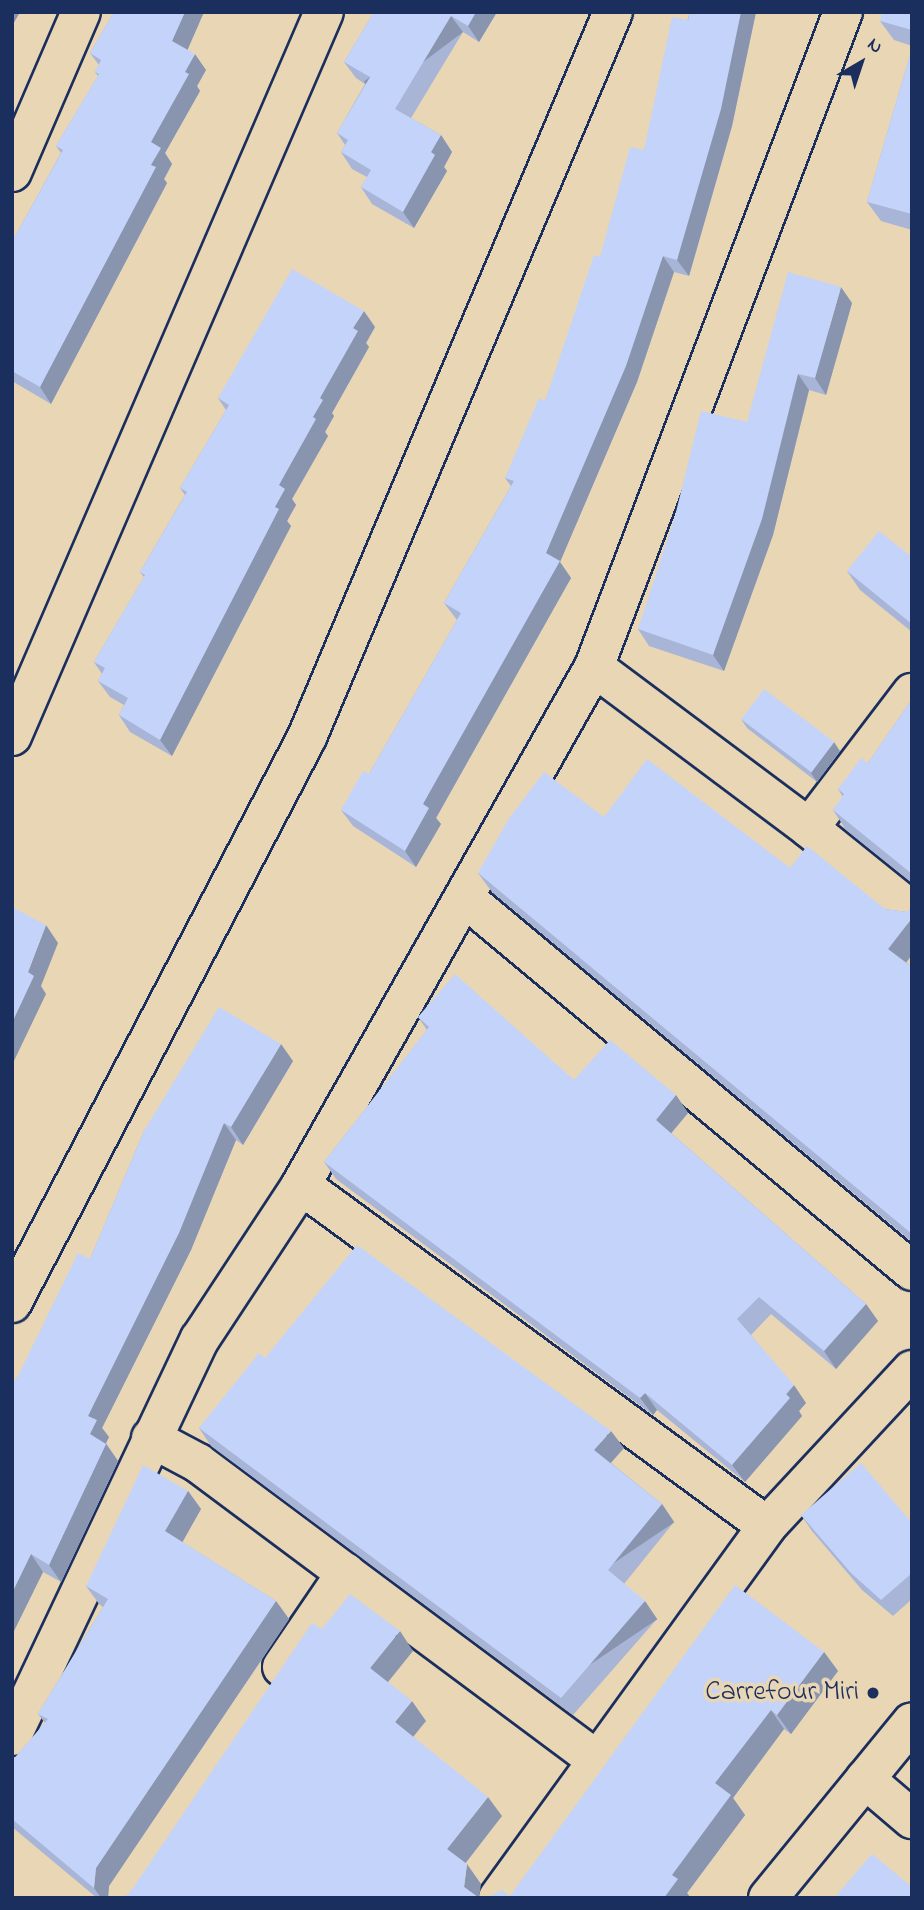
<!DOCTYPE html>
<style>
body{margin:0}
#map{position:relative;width:924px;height:1910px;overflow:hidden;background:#e9d6b4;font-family:"Indie Flower",sans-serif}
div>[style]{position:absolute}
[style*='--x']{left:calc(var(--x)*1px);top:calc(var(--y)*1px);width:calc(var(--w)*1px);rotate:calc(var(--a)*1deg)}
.roads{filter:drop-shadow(2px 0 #1b2f5e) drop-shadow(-2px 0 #1b2f5e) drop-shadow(0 2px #1b2f5e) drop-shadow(0 -2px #1b2f5e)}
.street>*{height:38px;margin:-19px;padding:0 19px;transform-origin:19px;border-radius:19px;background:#e9d6b4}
.secondary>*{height:38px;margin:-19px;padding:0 19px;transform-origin:19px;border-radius:19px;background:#e9d6b4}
.wall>*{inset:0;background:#a9b5d7}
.shaded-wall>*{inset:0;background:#8994af;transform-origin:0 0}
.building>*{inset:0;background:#c4d3fa;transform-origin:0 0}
.dots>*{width:19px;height:19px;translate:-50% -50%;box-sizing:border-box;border:4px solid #e9d6b4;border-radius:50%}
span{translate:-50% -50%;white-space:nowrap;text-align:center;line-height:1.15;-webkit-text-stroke:7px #e9d6b4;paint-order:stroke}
.poi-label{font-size:28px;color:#1b2f5e}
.right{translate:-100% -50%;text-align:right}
.frame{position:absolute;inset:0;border:14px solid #1b2f5e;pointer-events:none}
.north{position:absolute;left:826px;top:28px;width:70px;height:70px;-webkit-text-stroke:5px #e9d6b4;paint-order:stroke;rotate:39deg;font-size:19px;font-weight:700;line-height:28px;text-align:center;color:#1b2f5e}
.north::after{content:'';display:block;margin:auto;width:24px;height:32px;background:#1b2f5e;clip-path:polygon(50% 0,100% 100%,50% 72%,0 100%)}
</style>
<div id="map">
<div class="roads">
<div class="street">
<div style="--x:12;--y:172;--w:174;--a:-66.7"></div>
<div style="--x:594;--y:667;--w:269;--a:36.8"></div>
<div style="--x:809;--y:828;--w:132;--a:38.9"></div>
<div style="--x:12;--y:736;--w:788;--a:-66.69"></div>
<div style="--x:809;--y:828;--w:170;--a:-52.7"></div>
<div style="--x:465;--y:898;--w:582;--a:39.84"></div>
<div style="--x:301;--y:1185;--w:577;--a:36.2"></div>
<div style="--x:12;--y:1303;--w:638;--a:-62.47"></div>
<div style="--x:307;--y:737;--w:787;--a:-67.12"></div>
<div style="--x:151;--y:1438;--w:53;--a:28"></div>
<div style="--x:198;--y:1463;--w:495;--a:36.7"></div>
<div style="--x:282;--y:1667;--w:114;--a:-55.8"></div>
<div style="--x:12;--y:1736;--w:439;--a:-64.7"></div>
<div style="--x:200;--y:1339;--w:184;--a:-56.7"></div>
<div style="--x:301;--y:1185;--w:595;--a:-60.51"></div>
<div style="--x:594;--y:667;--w:701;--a:-69.19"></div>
<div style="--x:865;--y:1779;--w:62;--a:40.4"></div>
<div style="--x:498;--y:1898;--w:459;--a:-54.1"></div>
<div style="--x:767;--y:1526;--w:213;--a:-47.1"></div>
</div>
<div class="secondary">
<div style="--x:768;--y:1898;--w:227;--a:-50.7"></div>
</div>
</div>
<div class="wall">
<div style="clip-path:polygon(114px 12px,204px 12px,187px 50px,206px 70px,197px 86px,200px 91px,165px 153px,172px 164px,164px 179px,167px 183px,51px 404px,12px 381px,12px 242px,61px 153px,56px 146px,98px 76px,95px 72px,99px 65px,90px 53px)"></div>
<div style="clip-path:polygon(374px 12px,497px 12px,479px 42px,463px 32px,411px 118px,441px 135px,452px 152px,444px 167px,447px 171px,414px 228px,372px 204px,361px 187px,367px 177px,352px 169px,341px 152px,345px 145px,337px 133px,365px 84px,356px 78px,344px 62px)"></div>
<div style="clip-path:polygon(690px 12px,756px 12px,732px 126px,689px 276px,674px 272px,637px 382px,560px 562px,571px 578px,436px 818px,441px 824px,416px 867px,353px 826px,341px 810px,369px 774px,457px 620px,444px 603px,511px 486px,505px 478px,545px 401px,600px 257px,644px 150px)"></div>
<div style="clip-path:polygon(912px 12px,912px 46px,894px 40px,880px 21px)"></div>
<div style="clip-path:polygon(912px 48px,912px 230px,881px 221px,867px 202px)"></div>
<div style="clip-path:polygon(852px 303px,826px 395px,809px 390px,773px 535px,724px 671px,649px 646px,638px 629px,747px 422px)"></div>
<div style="clip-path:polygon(375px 327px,366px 343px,369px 347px,332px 413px,334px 416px,325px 432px,328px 436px,292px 499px,296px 505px,287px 521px,291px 526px,172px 756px,130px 732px,119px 715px,124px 705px,110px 697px,98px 681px,102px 674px,94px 662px,144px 577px,140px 572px,185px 495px,180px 488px,226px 410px,218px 398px)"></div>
<div style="clip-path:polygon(912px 557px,912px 632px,860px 590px,847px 571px)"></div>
<div style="clip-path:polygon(912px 699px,912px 883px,846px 830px,833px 810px,843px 797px,838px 789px,868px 763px)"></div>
<div style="clip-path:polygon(741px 719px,840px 751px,817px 782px,747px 728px)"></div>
<div style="clip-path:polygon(604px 817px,790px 868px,885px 909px,907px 912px,906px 962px,912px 967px,912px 1242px,492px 892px,478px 873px)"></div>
<div style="clip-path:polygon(418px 1017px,574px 1080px,676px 1095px,688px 1113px,671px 1133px,866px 1304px,878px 1321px,836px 1369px,771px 1314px,751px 1335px,806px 1403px,799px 1411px,802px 1416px,745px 1482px,657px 1410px,653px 1415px,336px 1179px,324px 1162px,427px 1030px)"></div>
<div style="clip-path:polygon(293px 1061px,243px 1145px,236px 1140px,191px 1250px,102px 1428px,109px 1437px,106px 1443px,118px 1461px,61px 1582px,43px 1572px,12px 1635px,16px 1380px,90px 1259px,144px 1131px)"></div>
<div style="clip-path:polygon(265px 1358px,624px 1448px,611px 1463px,662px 1504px,674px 1522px,624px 1584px,657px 1619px,573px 1715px,211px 1446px,199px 1428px)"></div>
<div style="clip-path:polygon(188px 1491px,201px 1509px,182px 1542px,276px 1601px,289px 1619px,109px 1886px,108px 1898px,97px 1898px,12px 1827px,12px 1761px,45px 1723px,38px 1714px,103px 1607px,99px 1604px,86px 1586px)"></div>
<div style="clip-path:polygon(801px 1515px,912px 1523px,912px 1599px,893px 1616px,862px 1590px,812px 1531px)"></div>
<div style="clip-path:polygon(824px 1652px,838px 1671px,791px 1734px,784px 1729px,733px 1798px,745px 1815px,687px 1893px,510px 1896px)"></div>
</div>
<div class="shaded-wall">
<div style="clip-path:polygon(12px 12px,18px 12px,19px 14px,12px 26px)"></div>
<div style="clip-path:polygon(185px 12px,204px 12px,184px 58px,172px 41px)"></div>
<div style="clip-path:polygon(476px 12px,497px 12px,479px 42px,468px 26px)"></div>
<div style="clip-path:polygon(741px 12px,756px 12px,732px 126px,689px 276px,677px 260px)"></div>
<div style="left:451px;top:16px;width:20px;height:109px;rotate:53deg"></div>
<div style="clip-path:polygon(195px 54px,206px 70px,197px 86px,200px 91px,165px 153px,172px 164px,164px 179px,167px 183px,51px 404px,40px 387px,151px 165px,151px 142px,185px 72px)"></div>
<div style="clip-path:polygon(441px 135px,452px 152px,444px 167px,447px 171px,414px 228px,403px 212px,431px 152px)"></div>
<div style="clip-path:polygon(663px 256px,674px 272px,637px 382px,560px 562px,571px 578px,436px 818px,441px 824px,416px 867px,405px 851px,423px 804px,546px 553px)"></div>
<div style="clip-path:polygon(841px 287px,852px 303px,826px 395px,815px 378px)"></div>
<div style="clip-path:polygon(364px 311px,375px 327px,366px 343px,369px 347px,332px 413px,334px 416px,325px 432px,328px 436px,292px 499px,296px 505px,287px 521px,291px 526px,172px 756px,160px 740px,275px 507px,279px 485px,313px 417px,320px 398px,353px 328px)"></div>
<div style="clip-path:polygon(798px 374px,809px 390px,773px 535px,724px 671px,713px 655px)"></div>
<div style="clip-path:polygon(834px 742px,840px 751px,817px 782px,811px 773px)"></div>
<div style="clip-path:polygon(912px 918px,912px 955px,902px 968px,888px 949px)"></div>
<div style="clip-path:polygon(46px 925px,58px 943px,41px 986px,46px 994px,12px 1065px,12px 1023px,28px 972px)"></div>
<div style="clip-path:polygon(281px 1044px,293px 1061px,243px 1145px,231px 1127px)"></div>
<div style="clip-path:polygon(676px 1095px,688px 1113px,668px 1137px,656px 1120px)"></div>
<div style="clip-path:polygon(224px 1123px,236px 1140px,191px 1250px,102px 1428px,109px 1437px,102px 1451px,90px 1434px,88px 1416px)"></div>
<div style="clip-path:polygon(866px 1304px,878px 1321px,836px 1369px,824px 1351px)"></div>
<div style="clip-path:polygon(794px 1385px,806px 1403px,799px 1411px,802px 1416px,745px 1482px,732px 1465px)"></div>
<div style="clip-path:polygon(645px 1393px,657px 1410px,653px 1415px,640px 1398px)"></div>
<div style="clip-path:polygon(611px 1431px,624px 1448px,607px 1467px,594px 1450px)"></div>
<div style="clip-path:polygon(106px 1444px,118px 1461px,61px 1582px,49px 1565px)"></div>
<div style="clip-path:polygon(188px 1491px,201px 1509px,178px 1550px,165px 1531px)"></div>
<div style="left:662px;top:1504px;width:22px;height:85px;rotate:56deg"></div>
<div style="clip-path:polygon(31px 1554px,43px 1572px,12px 1635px,12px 1593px)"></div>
<div style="clip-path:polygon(276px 1601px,289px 1619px,109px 1886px,108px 1898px,101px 1898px,94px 1888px,96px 1868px)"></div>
<div style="left:645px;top:1601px;width:22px;height:128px;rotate:56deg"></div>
<div style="clip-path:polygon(400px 1631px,413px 1651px,384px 1687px,370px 1668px)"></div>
<div style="clip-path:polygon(824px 1652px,838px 1671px,791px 1734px,777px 1715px)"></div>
<div style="clip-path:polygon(412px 1701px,426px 1721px,409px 1742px,395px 1722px)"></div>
<div style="clip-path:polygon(771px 1710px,784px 1729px,733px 1798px,745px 1815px,687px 1893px,691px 1898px,664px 1898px,672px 1875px,715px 1783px)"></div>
<div style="clip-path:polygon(488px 1797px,502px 1816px,461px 1869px,447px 1849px)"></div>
<div style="clip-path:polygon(467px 1864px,481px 1884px,479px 1898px,464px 1887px)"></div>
</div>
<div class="building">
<div style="clip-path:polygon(114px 12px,185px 12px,172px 41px,195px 54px,185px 72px,189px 74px,151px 142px,161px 148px,151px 165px,156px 167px,40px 387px,12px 371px,12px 242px,63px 150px,56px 146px,99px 74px,95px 72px,101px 60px,90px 53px)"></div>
<div style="clip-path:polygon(374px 12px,476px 12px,468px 26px,451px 16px,395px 109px,441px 135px,431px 152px,435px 155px,403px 212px,361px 187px,371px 170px,341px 152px,348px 140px,337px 133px,370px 77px,344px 62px)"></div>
<div style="clip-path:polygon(690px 12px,741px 12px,721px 109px,677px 260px,663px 256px,626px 366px,546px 553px,560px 561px,423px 804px,429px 808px,405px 851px,341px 810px,363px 771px,369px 774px,461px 613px,444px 603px,514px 481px,505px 478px,539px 398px,545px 401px,594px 255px,600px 257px,630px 147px,644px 150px,672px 17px,688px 20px)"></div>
<div style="clip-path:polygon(882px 12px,912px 12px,912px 30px,880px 21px)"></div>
<div style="clip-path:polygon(912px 48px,912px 214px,867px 202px)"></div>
<div style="clip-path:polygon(292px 269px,364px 311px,353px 328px,358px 331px,320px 398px,323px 400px,313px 417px,316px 419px,279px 485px,285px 489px,275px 507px,279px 509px,160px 740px,119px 715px,128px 698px,98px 681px,105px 668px,94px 662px,145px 575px,140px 572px,187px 492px,180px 488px,229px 405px,218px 398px)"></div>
<div style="clip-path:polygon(788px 272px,841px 287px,815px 378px,798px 374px,762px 519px,713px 655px,638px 629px,675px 516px,701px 411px,747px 422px)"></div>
<div style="clip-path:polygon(879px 531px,912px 557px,912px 624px,847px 571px)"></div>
<div style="left:764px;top:689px;width:88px;height:38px;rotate:37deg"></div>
<div style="clip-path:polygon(912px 699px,912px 874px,833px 810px,844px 794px,838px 789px,861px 758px,868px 763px)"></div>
<div style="clip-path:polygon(647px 759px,790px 868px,807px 846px,885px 909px,907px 912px,912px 905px,912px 918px,888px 949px,912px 967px,912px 1234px,478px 873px,508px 820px,544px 772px,604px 817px)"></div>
<div style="clip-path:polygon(12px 907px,46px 925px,28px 972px,34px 976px,12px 1023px)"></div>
<div style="clip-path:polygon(455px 974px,574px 1080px,610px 1040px,676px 1095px,656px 1120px,866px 1304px,824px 1351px,759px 1297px,737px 1319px,794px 1385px,786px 1394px,790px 1398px,732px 1465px,645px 1393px,640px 1398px,324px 1162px,429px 1027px,418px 1017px)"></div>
<div style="clip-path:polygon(219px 1007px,281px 1044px,231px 1127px,224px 1123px,179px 1233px,88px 1416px,97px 1420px,90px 1434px,106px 1444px,49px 1565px,31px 1554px,12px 1593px,12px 1379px,16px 1380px,78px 1253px,90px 1259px,144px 1131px)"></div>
<div style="clip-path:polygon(357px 1245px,611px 1431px,594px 1450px,662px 1504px,608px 1570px,645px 1601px,561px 1698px,199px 1428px,259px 1353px,265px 1358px)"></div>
<div style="clip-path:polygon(861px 1463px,912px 1523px,912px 1573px,881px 1600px,851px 1573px,801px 1515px)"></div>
<div style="clip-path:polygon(143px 1465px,188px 1491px,165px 1531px,276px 1601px,96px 1868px,94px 1888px,12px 1819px,12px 1761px,48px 1719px,38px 1714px,108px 1599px,86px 1586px)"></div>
<div style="clip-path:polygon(735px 1585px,824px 1652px,777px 1715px,771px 1710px,715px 1783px,731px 1795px,672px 1875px,678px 1879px,664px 1898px,486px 1898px,502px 1890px,510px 1896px)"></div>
<div style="clip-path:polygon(350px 1594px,400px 1631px,370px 1668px,412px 1701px,395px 1722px,488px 1797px,447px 1849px,467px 1864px,464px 1887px,479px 1898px,123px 1898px,131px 1891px,312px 1623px,322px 1629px)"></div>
<div style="clip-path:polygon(872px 1854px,912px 1887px,912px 1898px,834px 1898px)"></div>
</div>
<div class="dots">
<div style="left:873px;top:1693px;background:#1b2f5e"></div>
</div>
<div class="poi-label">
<span class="right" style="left:859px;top:1693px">Carrefour Miri</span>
</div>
<div class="frame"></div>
<div class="north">N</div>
</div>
